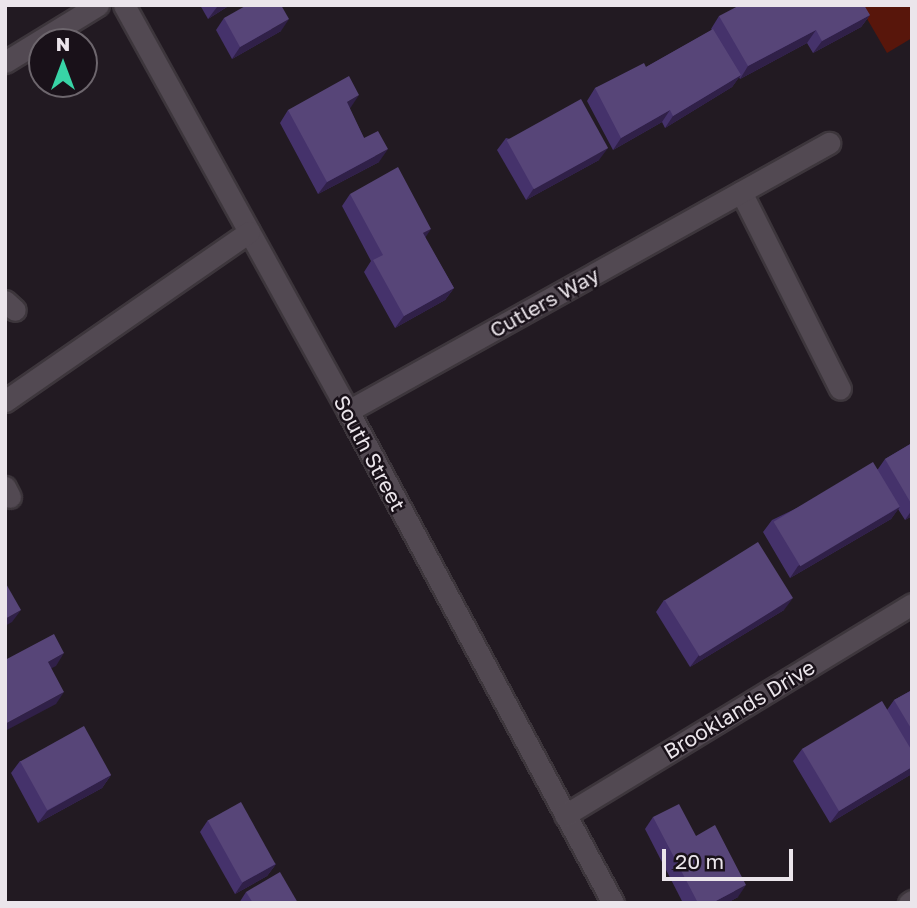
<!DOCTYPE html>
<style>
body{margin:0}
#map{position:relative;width:917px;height:908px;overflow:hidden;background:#221a22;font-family:"Golos Text",sans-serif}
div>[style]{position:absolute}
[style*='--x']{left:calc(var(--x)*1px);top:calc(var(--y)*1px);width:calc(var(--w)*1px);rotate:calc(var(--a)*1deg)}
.green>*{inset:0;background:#58160b}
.roads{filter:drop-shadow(2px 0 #3d363c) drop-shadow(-2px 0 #3d363c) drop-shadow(0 2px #3d363c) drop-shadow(0 -2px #3d363c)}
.minor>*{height:21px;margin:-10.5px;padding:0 10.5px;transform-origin:10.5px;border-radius:10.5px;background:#524952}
.wall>*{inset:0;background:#45326b}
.shaded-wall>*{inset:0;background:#302048}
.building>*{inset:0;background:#574578;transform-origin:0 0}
span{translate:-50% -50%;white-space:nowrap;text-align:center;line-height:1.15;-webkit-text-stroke:5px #191119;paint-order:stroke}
.street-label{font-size:21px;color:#ebe5eb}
.frame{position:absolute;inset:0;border:7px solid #ebe5eb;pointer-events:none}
.north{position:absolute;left:28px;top:28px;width:70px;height:70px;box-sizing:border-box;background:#191119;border:2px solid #6d666d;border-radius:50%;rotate:0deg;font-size:19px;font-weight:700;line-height:28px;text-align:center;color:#ebe5eb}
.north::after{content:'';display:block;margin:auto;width:24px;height:32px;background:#38d4a6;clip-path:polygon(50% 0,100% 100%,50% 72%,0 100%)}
.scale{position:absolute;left:662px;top:849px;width:131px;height:32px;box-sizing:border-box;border:4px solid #ebe5eb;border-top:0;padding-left:9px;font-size:21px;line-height:24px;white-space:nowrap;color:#ebe5eb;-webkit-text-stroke:5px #191119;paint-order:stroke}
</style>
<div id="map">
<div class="green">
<div style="clip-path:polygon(859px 5px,912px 5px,912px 38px,887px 53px)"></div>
</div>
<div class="roads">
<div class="minor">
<div style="--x:124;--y:5;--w:464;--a:61.1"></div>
<div style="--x:348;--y:411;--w:559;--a:61.69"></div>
<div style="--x:5;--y:62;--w:109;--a:-31.5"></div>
<div style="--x:741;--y:192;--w:220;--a:63.3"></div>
<div style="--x:5;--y:301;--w:13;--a:42"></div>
<div style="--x:5;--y:401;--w:297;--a:-34.7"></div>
<div style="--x:348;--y:411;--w:551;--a:-29.13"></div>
<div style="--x:5;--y:487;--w:11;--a:63"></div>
<div style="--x:565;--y:815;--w:406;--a:-31.3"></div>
<div style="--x:909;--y:903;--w:4;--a:-34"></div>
</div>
</div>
<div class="wall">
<div style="clip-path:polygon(200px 5px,230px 5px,208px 19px)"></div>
<div style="clip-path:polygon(870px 15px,861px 27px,813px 53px,807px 43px,740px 79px,739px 77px,732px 87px,665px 128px,662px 122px,613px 150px,587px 101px,595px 88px,646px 67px,712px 30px,711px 29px,719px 16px)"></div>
<div style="clip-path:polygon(224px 18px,281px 31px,232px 59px,216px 30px)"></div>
<div style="clip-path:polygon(351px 107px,349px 108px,364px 138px,379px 162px,318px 194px,280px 123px,288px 110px)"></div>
<div style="clip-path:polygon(506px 138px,599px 160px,526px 200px,497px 150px)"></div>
<div style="clip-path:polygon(350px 194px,425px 238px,454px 288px,445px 300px,395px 328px,364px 272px,371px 261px,342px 206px)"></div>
<div style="clip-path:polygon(912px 443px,912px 516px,905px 520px,898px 509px,891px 519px,790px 578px,763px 532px,772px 520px,878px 469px,885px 459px)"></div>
<div style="clip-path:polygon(664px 600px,784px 610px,690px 667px,656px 612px)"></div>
<div style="clip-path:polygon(912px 690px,912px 773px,910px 775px,830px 823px,793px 761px,802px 749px,887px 710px,894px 700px)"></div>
<div style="clip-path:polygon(20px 761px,111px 775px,102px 788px,38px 823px,11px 773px)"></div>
<div style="clip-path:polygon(653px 817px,696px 836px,738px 897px,727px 903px,683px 903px,645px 829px)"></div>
<div style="clip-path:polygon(208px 820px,276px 864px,267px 876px,235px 894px,200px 832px)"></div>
<div style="clip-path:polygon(246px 892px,298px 903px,239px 903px)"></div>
</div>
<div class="shaded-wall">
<div style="clip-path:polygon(219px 5px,230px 5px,208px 19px,217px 7px)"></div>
<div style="clip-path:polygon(870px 15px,861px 27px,813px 53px,822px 41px)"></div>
<div style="clip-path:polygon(289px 19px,281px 31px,232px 59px,240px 47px)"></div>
<div style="clip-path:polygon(816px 30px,807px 43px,740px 79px,748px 66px)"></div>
<div style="clip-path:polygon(741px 75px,732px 87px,665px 128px,673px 116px)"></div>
<div style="clip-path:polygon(359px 95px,351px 107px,338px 115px,347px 102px)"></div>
<div style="clip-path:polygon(670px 110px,662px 122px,613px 150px,621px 138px)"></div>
<div style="clip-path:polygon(608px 148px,599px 160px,526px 200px,534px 188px)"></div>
<div style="clip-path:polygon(388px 149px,379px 162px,318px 194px,327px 182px)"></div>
<div style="clip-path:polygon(431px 229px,423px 241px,423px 233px)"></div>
<div style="clip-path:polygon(454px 288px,445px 300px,395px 328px,404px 316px)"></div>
<div style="clip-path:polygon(900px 507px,891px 519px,790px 578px,798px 566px)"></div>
<div style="clip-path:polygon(912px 510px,912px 516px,905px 520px)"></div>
<div style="clip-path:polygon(793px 598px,784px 610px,690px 667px,699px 655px)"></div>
<div style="clip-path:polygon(21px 610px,12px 622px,5px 626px,5px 619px)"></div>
<div style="clip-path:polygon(64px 653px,56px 666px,40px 674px,48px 662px)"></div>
<div style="clip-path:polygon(64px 692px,56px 704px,5px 731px,5px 724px)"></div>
<div style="clip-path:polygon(912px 767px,912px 773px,910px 775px,830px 823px,839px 811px)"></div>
<div style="clip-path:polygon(111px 775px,102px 788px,38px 823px,47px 811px)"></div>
<div style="clip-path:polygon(276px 864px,267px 876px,235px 894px,243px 882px)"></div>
<div style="clip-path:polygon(746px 885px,738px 897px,727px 903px,712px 903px)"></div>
</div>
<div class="building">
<div style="clip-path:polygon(247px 5px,281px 5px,289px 19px,240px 47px,224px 18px)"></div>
<div style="clip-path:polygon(740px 5px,864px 5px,870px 15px,822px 41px,816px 30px,748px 66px,719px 16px)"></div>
<div style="clip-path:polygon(713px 29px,741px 75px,673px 116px,670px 110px,621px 138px,595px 88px,644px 63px,646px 67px)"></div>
<div style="clip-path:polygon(349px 76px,359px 95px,347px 102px,364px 138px,378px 131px,388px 149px,327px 182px,288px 110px)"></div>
<div style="left:581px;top:99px;width:56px;height:85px;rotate:61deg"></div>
<div style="clip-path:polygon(398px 167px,431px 229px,423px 233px,454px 288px,404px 316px,373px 260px,383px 255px,350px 194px)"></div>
<div style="clip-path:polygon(912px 443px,912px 505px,885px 459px)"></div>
<div style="left:873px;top:462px;width:52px;height:116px;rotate:59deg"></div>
<div style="left:758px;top:542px;width:66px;height:110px;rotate:58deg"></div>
<div style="clip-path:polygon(5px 582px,21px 610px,5px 619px)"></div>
<div style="clip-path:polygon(54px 634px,64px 653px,48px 662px,64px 692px,5px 724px,5px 660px)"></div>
<div style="clip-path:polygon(912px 690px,912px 730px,894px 700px)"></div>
<div style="clip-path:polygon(882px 701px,912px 751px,912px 767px,839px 811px,802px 749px)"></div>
<div style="left:84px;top:726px;width:56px;height:73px;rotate:61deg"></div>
<div style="left:241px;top:802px;width:71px;height:38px;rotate:61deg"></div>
<div style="clip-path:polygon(679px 804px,696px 836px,715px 825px,746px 885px,712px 903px,698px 903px,653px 817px)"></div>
<div style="clip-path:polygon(280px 872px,298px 903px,253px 903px,246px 892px)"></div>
</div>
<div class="street-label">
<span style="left:544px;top:302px;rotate:-29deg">Cutlers Way</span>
<span style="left:370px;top:453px;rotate:62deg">South Street</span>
<span style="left:739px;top:709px;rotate:-31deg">Brooklands Drive</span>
</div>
<div class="frame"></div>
<div class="north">N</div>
<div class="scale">20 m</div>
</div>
